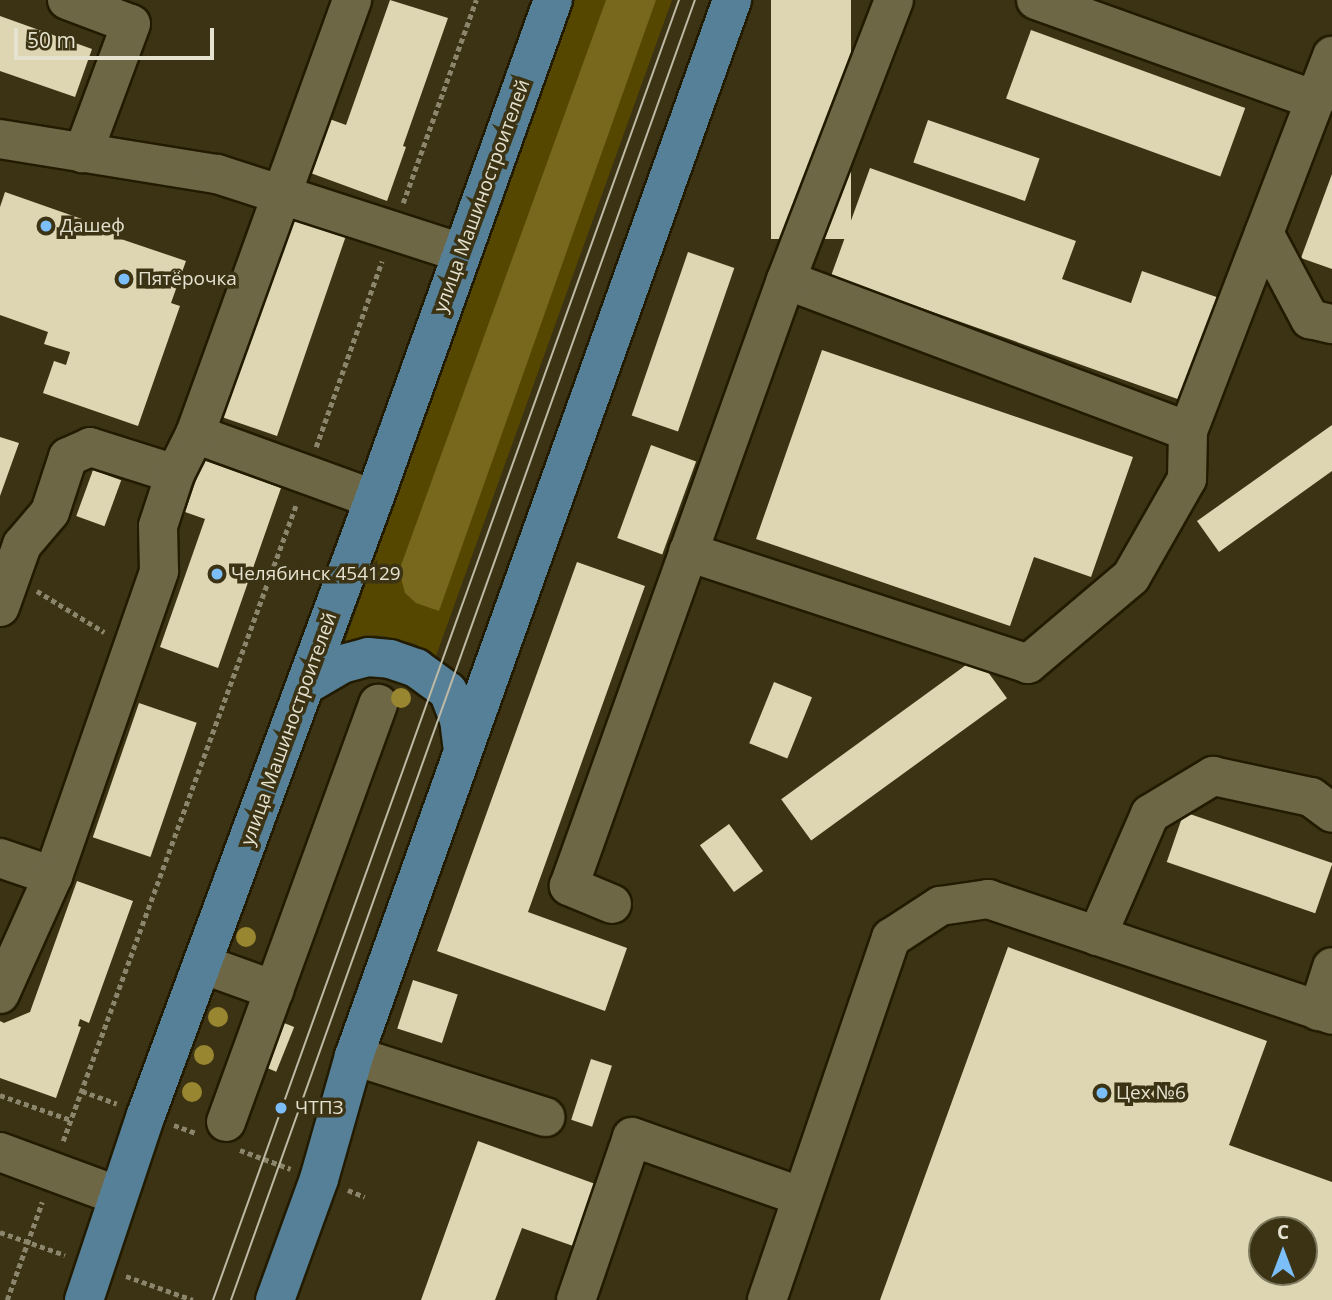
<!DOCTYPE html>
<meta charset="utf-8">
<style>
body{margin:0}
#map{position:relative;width:1332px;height:1300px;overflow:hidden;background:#3b3314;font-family:"Open Sans",sans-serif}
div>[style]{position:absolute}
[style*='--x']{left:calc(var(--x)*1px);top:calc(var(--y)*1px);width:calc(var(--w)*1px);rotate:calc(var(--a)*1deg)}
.green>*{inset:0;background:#554700}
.forest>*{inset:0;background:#78681d}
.building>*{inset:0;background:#ded6b2;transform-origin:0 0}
.path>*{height:4.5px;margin-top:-2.25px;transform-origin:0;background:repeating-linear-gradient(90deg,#8b856c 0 5px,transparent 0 8.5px)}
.roads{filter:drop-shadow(2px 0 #221b00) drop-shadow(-2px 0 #221b00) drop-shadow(0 2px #221b00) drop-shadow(0 -2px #221b00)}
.minor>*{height:38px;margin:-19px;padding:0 19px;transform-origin:19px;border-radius:19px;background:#6e6746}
.major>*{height:38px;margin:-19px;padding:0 19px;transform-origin:19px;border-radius:19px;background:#558098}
.tram>*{height:2px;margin:-1px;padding:0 1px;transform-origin:1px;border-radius:1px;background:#beb9a4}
.trees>*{width:20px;height:20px;margin:-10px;border-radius:50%;background:#998630}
.dots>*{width:19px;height:19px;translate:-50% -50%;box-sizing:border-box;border:4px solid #3b3314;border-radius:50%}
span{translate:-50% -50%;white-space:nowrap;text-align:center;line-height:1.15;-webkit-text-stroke:7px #3b3314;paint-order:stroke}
.street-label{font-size:19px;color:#e6e2d0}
.poi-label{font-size:19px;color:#e6e2d0}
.left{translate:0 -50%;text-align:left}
.north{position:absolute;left:1248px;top:1216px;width:70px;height:70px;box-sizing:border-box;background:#3b3314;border:2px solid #7f795f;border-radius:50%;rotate:0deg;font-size:19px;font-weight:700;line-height:28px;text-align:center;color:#e6e2d0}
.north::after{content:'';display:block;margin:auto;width:24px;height:32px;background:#7bbef8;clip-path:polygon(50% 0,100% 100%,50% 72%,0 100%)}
.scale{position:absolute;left:14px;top:28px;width:200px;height:32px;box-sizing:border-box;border:4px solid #e6e2d0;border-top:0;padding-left:9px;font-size:21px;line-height:24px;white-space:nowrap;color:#e6e2d0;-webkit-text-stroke:5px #3b3314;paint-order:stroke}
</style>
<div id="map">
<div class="green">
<div style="clip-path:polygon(575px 0,672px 0,436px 656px,415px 644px,384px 636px,366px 635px,344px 644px)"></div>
</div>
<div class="forest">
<div style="clip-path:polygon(606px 0,656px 0,439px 611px,416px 603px,405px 593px,399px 571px)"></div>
</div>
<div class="building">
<div style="clip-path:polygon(390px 0,448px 18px,403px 146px,406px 147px,387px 201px,305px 171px,324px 117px,346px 125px)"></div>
<div style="left:771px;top:0;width:80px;height:239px"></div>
<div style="clip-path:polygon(0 16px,92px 49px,75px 97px,0 71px)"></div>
<div style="left:1031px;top:30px;width:228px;height:73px;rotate:20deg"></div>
<div style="left:928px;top:120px;width:118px;height:45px;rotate:19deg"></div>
<div style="clip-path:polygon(870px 168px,1076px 241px,1062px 279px,1131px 303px,1142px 271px,1225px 300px,1189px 403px,831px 276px)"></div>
<div style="clip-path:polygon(1332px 174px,1332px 269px,1301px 258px)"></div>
<div style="clip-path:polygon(5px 192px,116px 231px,115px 237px,186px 261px,171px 303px,180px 306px,138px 426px,43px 393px,54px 361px,66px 365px,70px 352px,44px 344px,48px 332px,0 315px,0 207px)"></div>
<div style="left:289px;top:217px;width:60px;height:211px;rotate:19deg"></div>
<div style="left:688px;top:252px;width:49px;height:173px;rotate:19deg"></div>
<div style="clip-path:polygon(822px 350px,1133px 457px,1091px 577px,1034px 557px,1010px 626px,756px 539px)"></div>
<div style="clip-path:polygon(1332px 425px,1332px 471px,1219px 552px,1197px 521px)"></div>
<div style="clip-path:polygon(0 437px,19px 443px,0 496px)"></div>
<div style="left:651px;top:445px;width:48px;height:99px;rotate:20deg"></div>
<div style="clip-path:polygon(203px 460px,281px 488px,218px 668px,160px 647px,205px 519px,185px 512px)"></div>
<div style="left:93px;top:470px;width:30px;height:49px;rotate:20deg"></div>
<div style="clip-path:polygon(577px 562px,645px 586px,528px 912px,627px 948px,605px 1011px,437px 951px)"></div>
<div style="left:977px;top:657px;width:51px;height:242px;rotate:54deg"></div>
<div style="left:774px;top:682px;width:41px;height:66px;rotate:22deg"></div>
<div style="left:139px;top:703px;width:61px;height:142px;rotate:19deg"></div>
<div style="left:1184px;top:812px;width:157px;height:53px;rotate:19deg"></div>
<div style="left:729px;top:824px;width:58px;height:36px;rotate:54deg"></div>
<div style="clip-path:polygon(77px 881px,133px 901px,89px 1023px,80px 1019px,78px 1026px,81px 1027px,56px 1098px,0 1078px,0 1021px,4px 1023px,30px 1012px)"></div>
<div style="clip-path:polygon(evenodd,1008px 947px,1267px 1041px,1229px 1145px,1332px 1182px,1332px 1300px,880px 1300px,1008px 947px,1262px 1230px,1304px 1230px,1304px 1272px,1262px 1272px,1262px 1230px)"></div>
<div style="left:413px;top:980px;width:47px;height:51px;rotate:18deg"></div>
<div style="left:284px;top:1023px;width:11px;height:48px;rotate:22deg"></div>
<div style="left:591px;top:1059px;width:22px;height:64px;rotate:18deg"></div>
<div style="clip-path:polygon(478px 1141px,598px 1185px,576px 1247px,522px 1228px,495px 1300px,421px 1300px)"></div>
</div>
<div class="path">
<div style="--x:403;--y:203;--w:216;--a:-70.2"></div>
<div style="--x:316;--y:447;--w:197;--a:-70.5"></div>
<div style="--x:37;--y:591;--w:79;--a:31.5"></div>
<div style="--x:82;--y:1091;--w:37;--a:20"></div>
<div style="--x:0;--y:1095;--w:75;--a:19.4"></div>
<div style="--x:174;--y:1125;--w:23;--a:20"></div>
<div style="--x:63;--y:1141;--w:677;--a:-69.88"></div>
<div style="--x:240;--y:1150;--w:54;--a:20.4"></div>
<div style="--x:348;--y:1190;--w:18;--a:22"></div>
<div style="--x:0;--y:1232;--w:69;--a:19.5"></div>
<div style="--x:126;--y:1276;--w:71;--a:19.7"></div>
<div style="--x:7;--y:1300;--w:104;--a:-70.3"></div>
</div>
<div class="roads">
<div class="minor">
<div style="--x:67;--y:0;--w:68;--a:20.6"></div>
<div style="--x:131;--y:24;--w:138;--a:110.4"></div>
<div style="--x:1036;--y:0;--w:297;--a:19.7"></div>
<div style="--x:0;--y:139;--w:220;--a:9.2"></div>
<div style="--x:217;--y:174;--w:256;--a:17.9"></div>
<div style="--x:1264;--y:233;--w:98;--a:61.9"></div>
<div style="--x:1310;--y:319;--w:23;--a:13"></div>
<div style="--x:786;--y:280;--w:429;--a:20.6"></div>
<div style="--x:195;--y:434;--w:190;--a:20"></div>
<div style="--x:688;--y:552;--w:358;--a:18.2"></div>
<div style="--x:1028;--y:664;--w:135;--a:-40.2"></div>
<div style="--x:1131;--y:577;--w:113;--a:-60.3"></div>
<div style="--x:1187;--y:479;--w:48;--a:-88.8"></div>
<div style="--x:1188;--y:431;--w:402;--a:-69"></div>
<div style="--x:0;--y:607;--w:66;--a:-70.5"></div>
<div style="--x:22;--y:545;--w:43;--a:-49.7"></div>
<div style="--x:50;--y:512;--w:58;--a:-71.9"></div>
<div style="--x:68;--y:457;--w:24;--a:-24"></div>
<div style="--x:90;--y:447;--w:89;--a:17.6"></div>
<div style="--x:0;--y:858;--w:56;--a:18.8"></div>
<div style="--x:53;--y:876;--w:323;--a:-70.8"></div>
<div style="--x:159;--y:571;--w:45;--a:-91.3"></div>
<div style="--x:158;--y:526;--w:55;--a:-71.9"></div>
<div style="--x:175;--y:474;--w:45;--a:-63.4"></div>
<div style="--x:195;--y:434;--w:462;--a:-70.1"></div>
<div style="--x:612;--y:904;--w:47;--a:-157.3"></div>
<div style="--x:569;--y:886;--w:644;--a:-70.3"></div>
<div style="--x:786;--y:280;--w:300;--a:-68.9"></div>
<div style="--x:1097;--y:936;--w:133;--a:-66.5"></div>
<div style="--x:1150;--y:814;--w:74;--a:-31.1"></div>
<div style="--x:1213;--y:776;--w:100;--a:12.1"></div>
<div style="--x:1311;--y:797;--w:26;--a:37"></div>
<div style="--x:202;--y:964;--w:77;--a:19.9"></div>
<div style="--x:0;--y:994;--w:129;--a:-65.8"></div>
<div style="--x:1318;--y:1011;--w:46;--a:-72.3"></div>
<div style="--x:354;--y:1056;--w:201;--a:17.7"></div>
<div style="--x:226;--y:1122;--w:445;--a:-70"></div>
<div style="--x:0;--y:1152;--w:126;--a:20.4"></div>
<div style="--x:576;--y:1300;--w:172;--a:-71"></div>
<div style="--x:632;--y:1137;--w:180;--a:19.4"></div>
<div style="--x:767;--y:1300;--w:383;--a:-71.1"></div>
<div style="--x:891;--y:938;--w:59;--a:-33.1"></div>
<div style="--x:940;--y:906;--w:49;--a:-8.3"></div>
<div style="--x:988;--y:899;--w:363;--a:18.6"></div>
</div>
<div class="major">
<div style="--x:306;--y:685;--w:42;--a:-30.3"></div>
<div style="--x:342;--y:664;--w:27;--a:-15"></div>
<div style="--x:368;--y:657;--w:22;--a:5"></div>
<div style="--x:390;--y:659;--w:28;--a:19"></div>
<div style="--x:416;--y:668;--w:39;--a:36"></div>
<div style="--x:448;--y:691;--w:30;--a:69"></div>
<div style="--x:459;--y:719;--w:31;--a:83"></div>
<div style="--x:84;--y:1300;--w:195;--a:-71.5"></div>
<div style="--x:146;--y:1115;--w:657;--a:-69.69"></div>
<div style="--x:374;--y:499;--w:530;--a:-70.27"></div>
<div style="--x:275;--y:1300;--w:129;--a:-70"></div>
<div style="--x:319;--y:1179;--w:128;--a:-74.1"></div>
<div style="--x:354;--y:1056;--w:1122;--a:-70.3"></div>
</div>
</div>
<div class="tram">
<div style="--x:213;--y:1300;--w:1381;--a:-70.28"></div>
<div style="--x:231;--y:1300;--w:1380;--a:-70.36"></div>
</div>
<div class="trees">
<div style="left:401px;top:698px"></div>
<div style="left:246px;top:937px"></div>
<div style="left:218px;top:1017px"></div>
<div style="left:204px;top:1055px"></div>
<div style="left:192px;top:1092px"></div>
</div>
<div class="dots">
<div style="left:46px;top:226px;background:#7bbef8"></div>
<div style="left:124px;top:279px;background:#7bbef8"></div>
<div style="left:217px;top:574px;background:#7bbef8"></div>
<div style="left:1102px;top:1093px;background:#7bbef8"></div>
<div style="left:281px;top:1108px;background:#7bbef8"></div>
</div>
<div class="street-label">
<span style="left:482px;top:196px;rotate:-70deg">улица Машиностроителей</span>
<span style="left:289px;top:729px;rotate:-70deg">улица Машиностроителей</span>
</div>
<div class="poi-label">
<span class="left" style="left:60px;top:226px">Дашеф</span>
<span class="left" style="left:138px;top:279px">Пятёрочка</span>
<span class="left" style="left:231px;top:574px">Челябинск 454129</span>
<span class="left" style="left:1116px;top:1093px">Цех №6</span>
<span class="left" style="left:295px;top:1108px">ЧТПЗ</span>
</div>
<div class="north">С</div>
<div class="scale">50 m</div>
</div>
